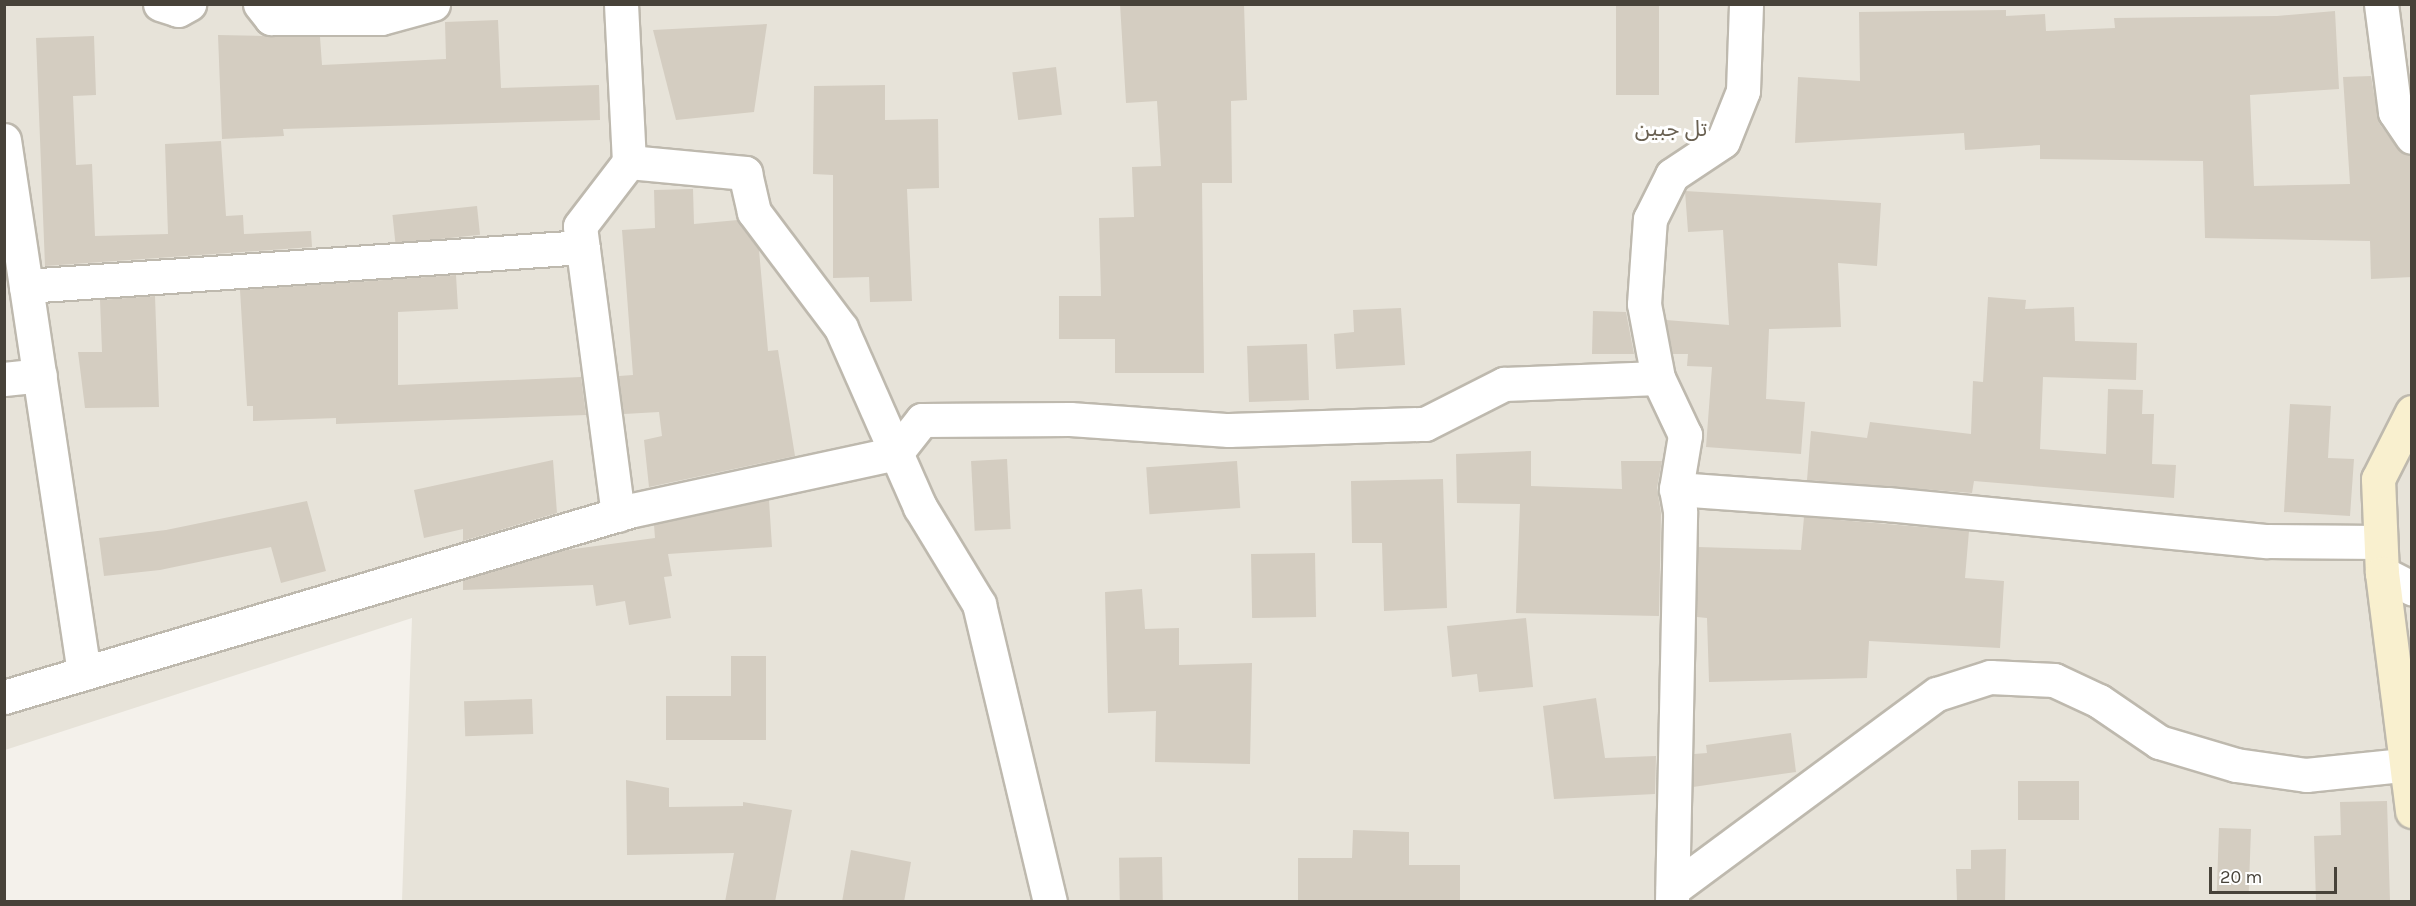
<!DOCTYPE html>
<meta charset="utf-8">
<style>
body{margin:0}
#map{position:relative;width:2416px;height:906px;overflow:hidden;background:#f4f1eb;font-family:Karla,"Noto Sans Arabic",sans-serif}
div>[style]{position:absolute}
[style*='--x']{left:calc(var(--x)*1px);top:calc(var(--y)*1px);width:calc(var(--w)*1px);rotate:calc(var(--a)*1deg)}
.residential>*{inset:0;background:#e7e3d9}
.building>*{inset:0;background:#d4cdc1;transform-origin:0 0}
.roads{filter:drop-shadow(2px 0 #beb9ae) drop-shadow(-2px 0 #beb9ae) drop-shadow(0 2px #beb9ae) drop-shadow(0 -2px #beb9ae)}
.street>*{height:33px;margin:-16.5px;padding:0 16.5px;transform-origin:16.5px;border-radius:16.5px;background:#fff}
.secondary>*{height:33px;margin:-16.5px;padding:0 16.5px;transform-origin:16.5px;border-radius:16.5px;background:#f9f0cf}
span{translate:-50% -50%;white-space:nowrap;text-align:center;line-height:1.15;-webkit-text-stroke:6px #fff;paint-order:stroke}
.quarter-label{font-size:22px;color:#696051}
.frame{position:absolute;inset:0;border:6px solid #474239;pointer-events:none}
.scale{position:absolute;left:2209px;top:867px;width:128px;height:27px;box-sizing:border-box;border:3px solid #474239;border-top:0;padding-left:8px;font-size:18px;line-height:21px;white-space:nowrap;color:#474239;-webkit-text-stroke:4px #fff;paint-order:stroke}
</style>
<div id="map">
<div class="residential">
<div style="clip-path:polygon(5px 5px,2411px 5px,2411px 901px,402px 901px,412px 618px,5px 750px)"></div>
</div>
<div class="building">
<div style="clip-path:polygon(1120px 4px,1244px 4px,1247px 100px,1231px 101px,1232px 183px,1202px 183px,1204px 373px,1115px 373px,1115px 339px,1059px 339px,1059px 296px,1101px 296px,1099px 218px,1134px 217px,1132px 167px,1161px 166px,1157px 101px,1126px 103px)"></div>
<div style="left:1616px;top:4px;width:43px;height:91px"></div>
<div style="clip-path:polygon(2006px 10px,2006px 16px,2045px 14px,2046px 31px,2115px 28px,2114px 18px,2277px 16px,2335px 11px,2339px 89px,2250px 95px,2254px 186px,2350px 184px,2343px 77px,2371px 76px,2379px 123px,2397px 148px,2412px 155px,2412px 277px,2371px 279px,2370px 241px,2205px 238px,2203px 161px,2040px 159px,2040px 145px,1965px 150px,1964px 133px,1795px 143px,1798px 77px,1860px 81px,1859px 12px)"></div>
<div style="clip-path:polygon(498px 20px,501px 88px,599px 85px,600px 120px,283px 129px,284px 136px,222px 139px,218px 35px,320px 37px,322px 65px,446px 59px,445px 22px)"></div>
<div style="clip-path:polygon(767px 24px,754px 112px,676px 120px,653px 30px)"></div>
<div style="clip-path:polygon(94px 36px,96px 95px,73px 96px,76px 165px,92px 164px,95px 236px,168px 234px,165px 144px,221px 141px,226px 216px,243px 215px,244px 234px,311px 231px,312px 247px,45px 266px,36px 38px)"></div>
<div style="left:1056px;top:67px;width:48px;height:44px;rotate:83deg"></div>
<div style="clip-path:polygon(885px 85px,885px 120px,938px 119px,939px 188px,907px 189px,912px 301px,870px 302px,869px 277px,833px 278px,833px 175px,813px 174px,814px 86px)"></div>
<div style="clip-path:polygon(693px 189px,694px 224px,738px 220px,759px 250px,768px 351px,778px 350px,795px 456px,649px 487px,644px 440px,662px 436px,659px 412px,624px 414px,619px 376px,633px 375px,622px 230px,655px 228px,654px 190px)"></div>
<div style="clip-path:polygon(1685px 191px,1881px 203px,1877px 266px,1838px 263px,1841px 327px,1769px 329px,1766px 399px,1805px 402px,1801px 454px,1706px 447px,1712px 367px,1687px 366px,1688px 354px,1673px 354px,1666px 320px,1729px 325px,1723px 230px,1688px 232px)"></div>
<div style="left:477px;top:206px;width:29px;height:85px;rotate:84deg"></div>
<div style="clip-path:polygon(456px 275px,458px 309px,398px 312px,398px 385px,581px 377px,586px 415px,336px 424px,336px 418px,253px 421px,253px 406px,247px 406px,240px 290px)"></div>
<div style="clip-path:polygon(155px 296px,159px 407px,85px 408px,78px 352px,102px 352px,100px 300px)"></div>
<div style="clip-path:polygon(1988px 297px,2026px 300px,2025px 309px,2074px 307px,2075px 341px,2137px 343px,2136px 380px,2043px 377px,2040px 449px,2106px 454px,2108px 389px,2143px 390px,2142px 414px,2154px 414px,2152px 464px,2176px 465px,2174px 498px,1974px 481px,1972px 493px,1807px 480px,1811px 431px,1867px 438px,1870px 422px,1971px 434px,1973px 381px,1983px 382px)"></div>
<div style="clip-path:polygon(1401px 308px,1405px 365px,1336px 369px,1334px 334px,1354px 332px,1353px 310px)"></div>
<div style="clip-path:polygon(1593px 311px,1626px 312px,1634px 354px,1592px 354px)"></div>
<div style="left:1307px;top:344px;width:56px;height:60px;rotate:88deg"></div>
<div style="clip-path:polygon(2290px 404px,2331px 406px,2328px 458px,2354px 459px,2350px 516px,2284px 512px)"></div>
<div style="clip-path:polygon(1531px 451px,1531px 486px,1622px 489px,1621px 461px,1662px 461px,1657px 488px,1661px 513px,1659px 616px,1516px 613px,1520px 504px,1457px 503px,1456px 454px)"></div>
<div style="left:1007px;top:459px;width:70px;height:36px;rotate:87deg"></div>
<div style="clip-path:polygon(553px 460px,557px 513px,463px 541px,463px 529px,424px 538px,414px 490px)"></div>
<div style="left:1237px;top:461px;width:47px;height:91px;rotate:86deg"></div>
<div style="clip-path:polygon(1443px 479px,1447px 608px,1384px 611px,1382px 543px,1352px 543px,1351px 481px)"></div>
<div style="clip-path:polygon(769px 500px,772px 547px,668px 554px,672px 576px,664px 577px,671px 618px,629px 625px,625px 601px,596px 606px,593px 585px,463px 590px,463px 580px,559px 551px,655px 538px,654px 525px)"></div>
<div style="clip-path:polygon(307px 501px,326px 571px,281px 583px,271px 547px,160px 570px,104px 576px,99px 538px,166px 530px)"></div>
<div style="clip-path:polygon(1804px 517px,1969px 531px,1965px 578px,2004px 581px,2000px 648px,1869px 641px,1867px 678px,1709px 682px,1707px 618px,1697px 617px,1698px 547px,1801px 550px)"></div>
<div style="left:1315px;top:553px;width:64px;height:64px;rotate:89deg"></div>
<div style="clip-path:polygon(1142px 589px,1145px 629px,1179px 628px,1179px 665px,1252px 663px,1250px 764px,1155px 762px,1156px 711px,1108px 713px,1105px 592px)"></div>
<div style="clip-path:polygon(1526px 618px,1533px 687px,1479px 692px,1477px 674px,1452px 677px,1447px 626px)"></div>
<div style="clip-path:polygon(731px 656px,766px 656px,766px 740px,666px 740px,666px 696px,731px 696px)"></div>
<div style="clip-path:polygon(1596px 698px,1605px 758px,1656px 756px,1655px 794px,1554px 799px,1543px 706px)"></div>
<div style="left:532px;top:699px;width:35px;height:68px;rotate:88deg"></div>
<div style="clip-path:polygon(1791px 733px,1796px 772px,1693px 787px,1694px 754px,1707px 753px,1706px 745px)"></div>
<div style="clip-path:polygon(626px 780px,669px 788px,669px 807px,743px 806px,743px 802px,792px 810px,775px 902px,725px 902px,734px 853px,627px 855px)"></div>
<div style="left:2079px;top:781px;width:39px;height:61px;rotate:90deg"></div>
<div style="clip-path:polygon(2387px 801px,2390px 901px,2316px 902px,2314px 836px,2341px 835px,2340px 802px)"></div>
<div style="left:2219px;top:828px;width:32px;height:65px;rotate:2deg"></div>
<div style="clip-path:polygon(1353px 830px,1409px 832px,1409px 865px,1460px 865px,1460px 902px,1298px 902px,1298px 858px,1352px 858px)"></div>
<div style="clip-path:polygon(2006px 849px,2005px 902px,1957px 902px,1956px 869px,1971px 869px,1971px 850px)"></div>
<div style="clip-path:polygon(851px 850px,911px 862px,904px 902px,842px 902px)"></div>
<div style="left:1162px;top:857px;width:45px;height:43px;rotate:89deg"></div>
</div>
<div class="roads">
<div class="street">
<div style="--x:160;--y:4;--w:19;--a:18"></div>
<div style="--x:178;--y:10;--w:13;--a:-29"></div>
<div style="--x:260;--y:4;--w:18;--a:52"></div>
<div style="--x:271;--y:18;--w:110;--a:0"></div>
<div style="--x:381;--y:18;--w:54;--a:-15.1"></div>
<div style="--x:2381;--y:4;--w:109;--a:82.6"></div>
<div style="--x:2395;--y:112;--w:30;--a:56"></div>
<div style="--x:4;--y:140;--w:539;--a:81.46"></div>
<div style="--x:629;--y:162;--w:117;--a:5.4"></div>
<div style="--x:745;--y:173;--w:40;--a:77"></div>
<div style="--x:754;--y:212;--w:145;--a:53.1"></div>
<div style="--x:841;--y:328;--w:196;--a:66.2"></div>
<div style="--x:920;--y:507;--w:114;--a:58.7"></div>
<div style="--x:979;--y:604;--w:306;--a:76.6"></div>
<div style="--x:26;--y:286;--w:558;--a:-4.01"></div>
<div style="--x:4;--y:379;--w:36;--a:-6"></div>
<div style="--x:1676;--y:489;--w:212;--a:4.1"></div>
<div style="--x:1887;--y:504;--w:382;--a:5.6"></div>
<div style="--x:2267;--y:541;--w:113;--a:0.5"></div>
<div style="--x:618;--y:515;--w:291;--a:-97.5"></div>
<div style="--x:580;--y:226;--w:81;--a:-52.6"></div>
<div style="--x:629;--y:162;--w:158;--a:-92.9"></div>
<div style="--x:2382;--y:573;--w:34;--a:27"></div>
<div style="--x:4;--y:697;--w:656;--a:-16.56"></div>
<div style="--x:633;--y:510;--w:269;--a:-12.2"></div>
<div style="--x:896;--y:453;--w:42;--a:-51.8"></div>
<div style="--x:922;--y:420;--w:148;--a:-0.4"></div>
<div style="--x:1070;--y:419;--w:159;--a:4"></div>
<div style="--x:1229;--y:430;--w:196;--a:-1.8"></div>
<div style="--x:1425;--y:424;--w:89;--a:-26.9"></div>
<div style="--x:1504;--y:384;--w:154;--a:-2.2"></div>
<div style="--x:1673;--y:889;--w:328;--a:-36.5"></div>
<div style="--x:1937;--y:694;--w:56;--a:-17.8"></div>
<div style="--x:1990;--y:677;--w:64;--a:2.7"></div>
<div style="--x:2054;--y:680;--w:50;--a:25"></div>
<div style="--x:2099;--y:701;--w:73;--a:34.3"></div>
<div style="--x:2159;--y:742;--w:80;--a:16.6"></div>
<div style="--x:2236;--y:765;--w:71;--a:8.1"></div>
<div style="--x:2306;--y:775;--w:98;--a:-5.9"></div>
<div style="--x:1672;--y:902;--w:391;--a:-88.8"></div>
<div style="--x:1680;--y:511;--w:22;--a:-100"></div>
<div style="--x:1676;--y:489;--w:55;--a:-80.5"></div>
<div style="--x:1685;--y:435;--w:63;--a:-115.3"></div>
<div style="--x:1658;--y:378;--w:75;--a:-100.7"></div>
<div style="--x:1644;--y:304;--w:85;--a:-86"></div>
<div style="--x:1650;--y:219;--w:49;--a:-63.4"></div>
<div style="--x:1672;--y:175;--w:61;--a:-33.7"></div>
<div style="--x:1723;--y:141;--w:54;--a:-68.2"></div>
<div style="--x:1743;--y:91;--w:87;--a:-88"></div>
</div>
<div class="secondary">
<div style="--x:2412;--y:412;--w:75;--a:116.9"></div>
<div style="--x:2378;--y:479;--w:94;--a:87.6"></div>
<div style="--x:2382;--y:573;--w:240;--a:82.8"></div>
</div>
</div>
<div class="quarter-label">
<span style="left:1671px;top:130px">تل جبين</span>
</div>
<div class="frame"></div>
<div class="scale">20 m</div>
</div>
